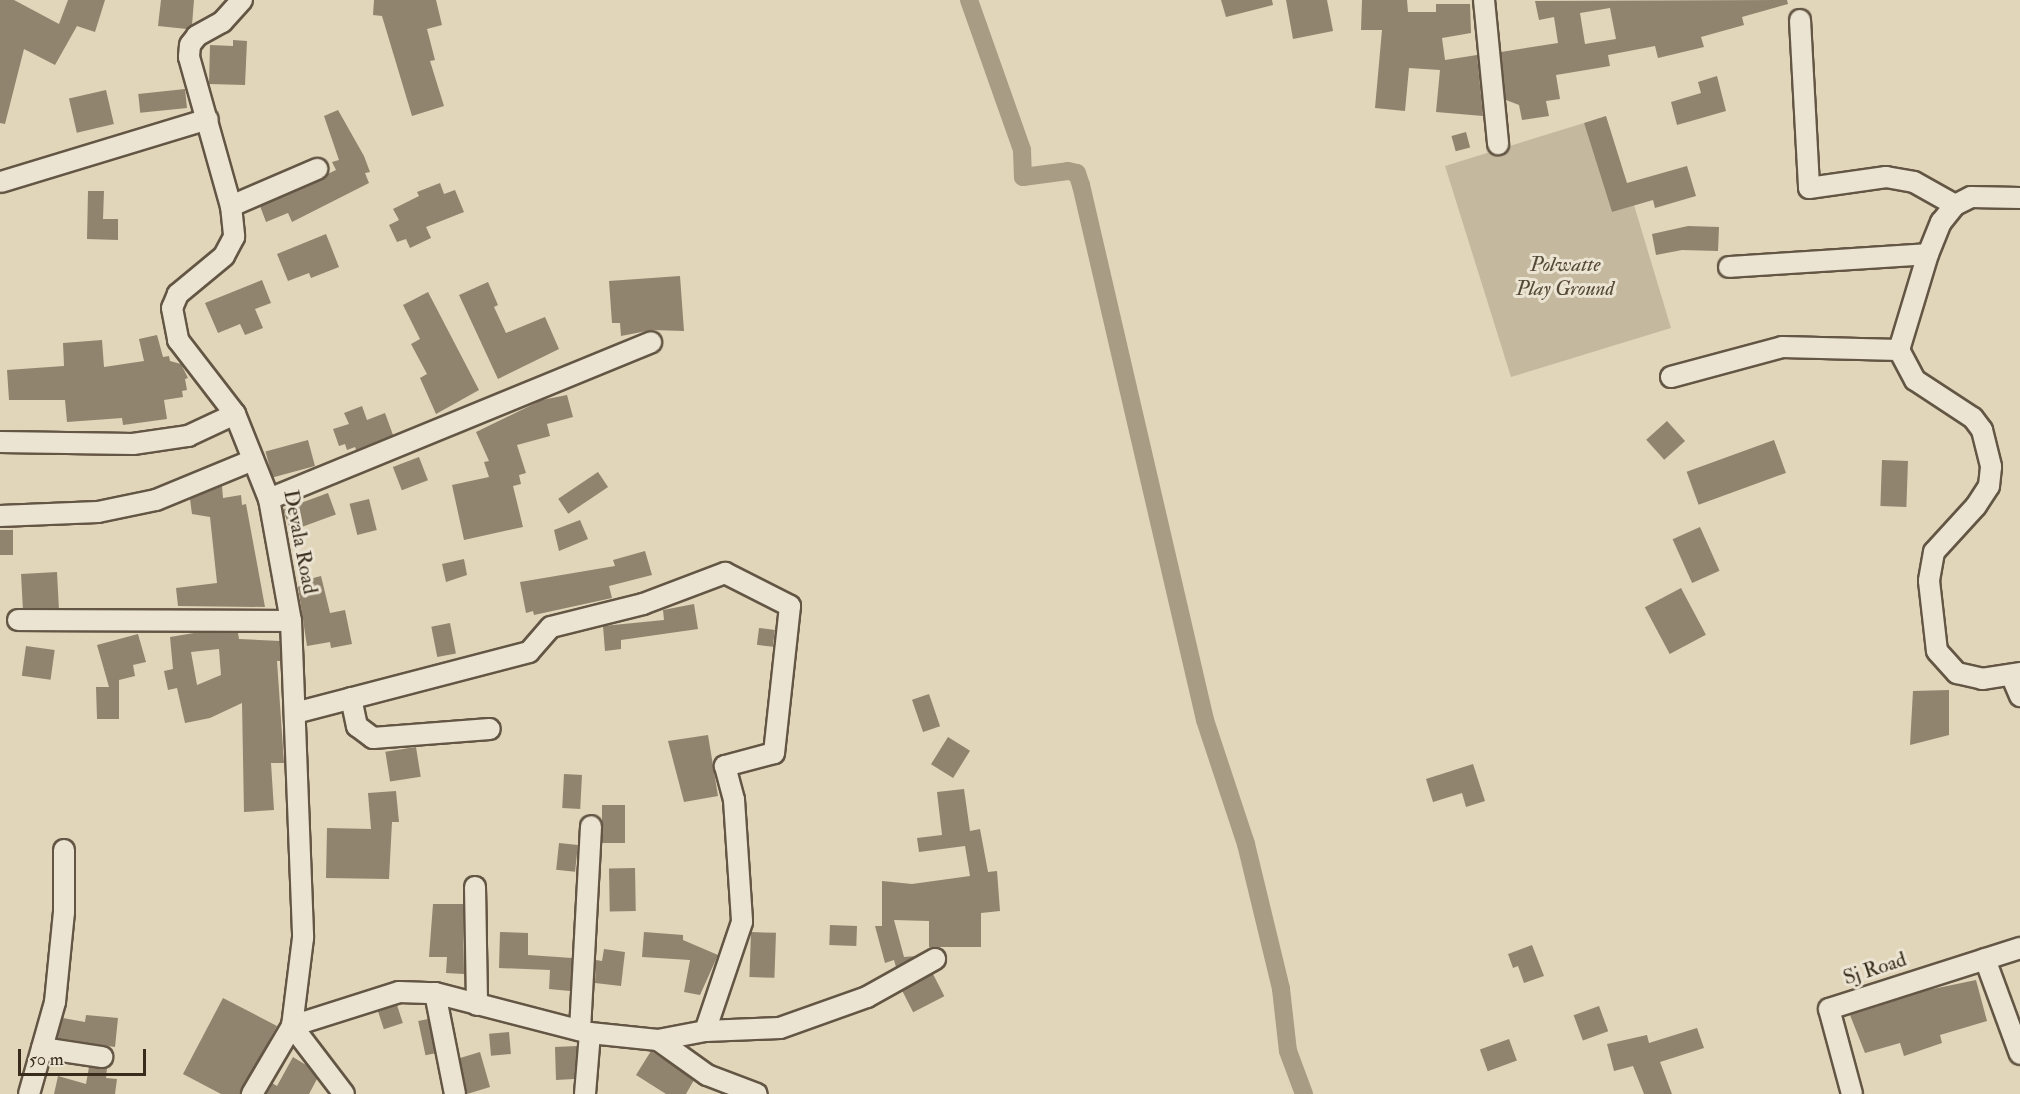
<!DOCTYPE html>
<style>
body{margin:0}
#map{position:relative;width:2020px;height:1094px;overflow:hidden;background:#e1d5ba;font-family:"IM FELL Double Pica",serif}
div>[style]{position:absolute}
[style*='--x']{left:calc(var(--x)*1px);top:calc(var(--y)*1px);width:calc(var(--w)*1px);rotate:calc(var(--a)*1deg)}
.green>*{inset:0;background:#c4b89f}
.canal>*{height:18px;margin:-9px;padding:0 9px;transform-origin:9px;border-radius:9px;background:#a89c85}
.building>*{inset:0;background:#90846f;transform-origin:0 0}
.roads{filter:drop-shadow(2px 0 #635644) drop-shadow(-2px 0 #635644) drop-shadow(0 2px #635644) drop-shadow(0 -2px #635644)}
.street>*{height:20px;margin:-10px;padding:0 10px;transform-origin:10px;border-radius:10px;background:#ece4d2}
span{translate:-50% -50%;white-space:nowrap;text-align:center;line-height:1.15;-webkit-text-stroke:6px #ece4d2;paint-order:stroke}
.park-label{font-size:21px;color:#554837;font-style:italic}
.street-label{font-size:21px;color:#392c1d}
.scale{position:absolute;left:18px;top:1049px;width:128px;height:27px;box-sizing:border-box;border:3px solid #392c1d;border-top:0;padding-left:8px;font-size:18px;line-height:21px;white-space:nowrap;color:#392c1d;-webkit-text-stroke:4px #ece4d2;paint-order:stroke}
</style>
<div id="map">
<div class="green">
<div style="clip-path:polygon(1584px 123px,1612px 212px,1634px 205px,1671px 328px,1511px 377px,1445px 166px)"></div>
</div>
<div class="canal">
<div style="--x:969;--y:0;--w:159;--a:70.5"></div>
<div style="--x:1022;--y:150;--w:27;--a:88"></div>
<div style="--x:1023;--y:177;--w:45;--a:-7.6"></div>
<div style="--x:1068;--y:171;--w:9;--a:13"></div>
<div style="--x:1077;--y:173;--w:13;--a:72"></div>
<div style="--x:1081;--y:185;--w:549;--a:76.95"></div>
<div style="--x:1205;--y:720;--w:131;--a:71.7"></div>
<div style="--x:1246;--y:844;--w:149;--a:76.4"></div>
<div style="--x:1281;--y:989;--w:62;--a:83.6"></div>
<div style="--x:1288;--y:1051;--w:46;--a:69.6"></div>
</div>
<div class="building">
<div style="clip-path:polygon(0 0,14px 0,59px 24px,68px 0,105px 0,95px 32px,77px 26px,55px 65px,24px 49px,5px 124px,0 123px)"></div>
<div style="clip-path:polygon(161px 0,194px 0,192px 25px,187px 29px,158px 26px)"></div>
<div style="clip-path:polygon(374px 0,436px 0,442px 25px,427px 29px,435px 60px,430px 61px,444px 106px,412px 116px,382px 16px,373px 15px)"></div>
<div style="clip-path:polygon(1221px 0,1272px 0,1273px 5px,1226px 17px)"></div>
<div style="clip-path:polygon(1286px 0,1327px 0,1333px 31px,1293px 39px)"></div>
<div style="clip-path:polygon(1362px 0,1407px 0,1408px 12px,1436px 12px,1436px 4px,1470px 4px,1471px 33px,1442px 38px,1445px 60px,1477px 55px,1483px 116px,1436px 112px,1440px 70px,1409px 68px,1405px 111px,1375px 108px,1382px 30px,1361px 30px)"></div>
<div style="clip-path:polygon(evenodd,1787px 0,1788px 4px,1742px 17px,1744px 25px,1701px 37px,1704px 47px,1658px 58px,1655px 46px,1608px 55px,1610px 66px,1556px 75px,1560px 99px,1546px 101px,1549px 116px,1522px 120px,1519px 105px,1506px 100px,1501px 52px,1558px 43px,1554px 17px,1539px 20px,1535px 1px,1787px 0,1610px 8px,1616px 39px,1585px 44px,1580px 13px,1610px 8px)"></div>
<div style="clip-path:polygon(233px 40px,247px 41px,245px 85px,209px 84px,210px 45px,233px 46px)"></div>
<div style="clip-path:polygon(1717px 76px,1726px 111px,1677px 125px,1671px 102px,1701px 93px,1698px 82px)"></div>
<div style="left:185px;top:89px;width:19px;height:47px;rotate:84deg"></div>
<div style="left:106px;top:90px;width:35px;height:38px;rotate:77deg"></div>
<div style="clip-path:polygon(338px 110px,364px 156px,370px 172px,365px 173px,369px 183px,292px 222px,288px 213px,266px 222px,260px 206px,336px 170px,332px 162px,339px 160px,324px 116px)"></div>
<div style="clip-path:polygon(1606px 116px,1627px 183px,1687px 166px,1696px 196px,1655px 208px,1653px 200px,1612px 212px,1584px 123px)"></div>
<div style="left:1466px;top:132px;width:16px;height:15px;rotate:75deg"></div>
<div style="clip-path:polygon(440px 183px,444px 194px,455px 190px,464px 212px,426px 227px,431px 238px,410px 248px,406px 239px,397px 242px,389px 225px,399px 220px,393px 209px,419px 196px,417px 192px)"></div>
<div style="clip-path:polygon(88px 191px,104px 191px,103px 219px,118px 219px,118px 240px,87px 239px)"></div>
<div style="clip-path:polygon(1688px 226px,1719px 227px,1718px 251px,1682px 250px,1656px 255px,1652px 234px)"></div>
<div style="clip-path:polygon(326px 234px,339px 267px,311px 278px,309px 273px,288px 281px,277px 254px)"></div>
<div style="clip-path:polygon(680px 276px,684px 331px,652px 330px,621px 336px,620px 323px,612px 323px,609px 281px)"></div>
<div style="clip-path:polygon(262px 280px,271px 303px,255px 309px,263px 328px,245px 335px,240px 324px,218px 333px,205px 303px)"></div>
<div style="clip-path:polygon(488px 282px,498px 305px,494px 307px,506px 333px,545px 317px,559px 349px,498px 379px,459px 295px)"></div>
<div style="clip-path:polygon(428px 292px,479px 390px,436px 414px,420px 378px,427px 374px,411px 344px,420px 339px,403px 305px)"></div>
<div style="clip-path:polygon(157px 335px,163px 357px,169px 356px,170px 361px,181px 364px,188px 378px,185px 379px,187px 390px,182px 391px,183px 397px,164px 400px,167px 419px,123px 425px,122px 418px,67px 422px,65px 400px,9px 400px,7px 370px,64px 366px,63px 343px,102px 340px,104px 367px,144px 361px,139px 339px)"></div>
<div style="clip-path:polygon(567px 395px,573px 417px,547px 424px,550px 436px,517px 445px,526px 473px,519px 475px,521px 484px,513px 486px,523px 527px,464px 540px,452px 485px,489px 477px,484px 462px,489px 461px,476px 432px,542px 400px)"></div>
<div style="clip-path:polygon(362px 406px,367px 420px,385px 413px,393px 435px,356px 450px,355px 447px,347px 450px,345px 444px,339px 446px,333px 429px,349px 424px,344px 413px)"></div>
<div style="left:1667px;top:421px;width:27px;height:28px;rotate:48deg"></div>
<div style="left:308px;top:440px;width:27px;height:44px;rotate:75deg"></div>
<div style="left:1774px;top:440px;width:35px;height:93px;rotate:70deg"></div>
<div style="left:419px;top:457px;width:25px;height:28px;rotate:69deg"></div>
<div style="left:1882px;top:460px;width:26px;height:46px;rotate:2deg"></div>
<div style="left:598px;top:472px;width:18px;height:48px;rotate:56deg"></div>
<div style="clip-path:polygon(222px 486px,223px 498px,241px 495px,242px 505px,246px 504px,265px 607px,178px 606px,176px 588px,217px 583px,210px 517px,192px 514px,190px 499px)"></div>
<div style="left:328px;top:493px;width:23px;height:48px;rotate:70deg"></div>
<div style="left:369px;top:499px;width:32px;height:20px;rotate:76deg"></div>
<div style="clip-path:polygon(580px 520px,588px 539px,559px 551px,554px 530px)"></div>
<div style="left:1700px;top:527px;width:48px;height:30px;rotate:66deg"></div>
<div style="left:0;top:530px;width:13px;height:25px"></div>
<div style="clip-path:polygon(645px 551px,652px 575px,609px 586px,612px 598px,534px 615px,533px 611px,526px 613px,520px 582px,615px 566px,613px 560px)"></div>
<div style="clip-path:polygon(464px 559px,467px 575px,446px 582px,442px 564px)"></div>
<div style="left:57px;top:572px;width:36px;height:36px;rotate:87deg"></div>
<div style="clip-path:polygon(321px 576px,330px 613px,345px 610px,352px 644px,331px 648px,330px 642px,307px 646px,298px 587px,303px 585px,302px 581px)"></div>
<div style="left:1681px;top:588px;width:53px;height:41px;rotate:62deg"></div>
<div style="clip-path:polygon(694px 604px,698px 629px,621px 640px,621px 649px,605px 651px,603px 626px,664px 620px,663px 610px)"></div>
<div style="left:450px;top:623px;width:31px;height:19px;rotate:79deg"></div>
<div style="left:759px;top:628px;width:16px;height:17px;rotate:7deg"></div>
<div style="clip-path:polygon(evenodd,194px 633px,238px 633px,239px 639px,280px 641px,280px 661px,277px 661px,284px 763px,271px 763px,274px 810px,244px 812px,242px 703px,210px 718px,185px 723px,177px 688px,168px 690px,164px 671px,173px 669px,170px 637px,194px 633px,219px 649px,221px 675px,197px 685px,191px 652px,219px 649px)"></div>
<div style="clip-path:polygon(138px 634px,146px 662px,133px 665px,135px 676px,119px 680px,119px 719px,97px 719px,96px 687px,109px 687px,97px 645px)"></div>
<div style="left:26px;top:646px;width:29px;height:30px;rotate:8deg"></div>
<div style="clip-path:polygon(1949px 690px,1949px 735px,1910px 745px,1913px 691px)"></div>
<div style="left:929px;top:694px;width:34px;height:18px;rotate:71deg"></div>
<div style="clip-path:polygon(708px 735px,718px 796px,684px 802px,668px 741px)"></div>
<div style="left:948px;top:737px;width:26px;height:32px;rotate:32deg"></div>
<div style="left:416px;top:747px;width:30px;height:31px;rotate:81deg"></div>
<div style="clip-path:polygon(1473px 764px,1485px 801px,1466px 807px,1462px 793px,1433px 802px,1426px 779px)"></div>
<div style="left:564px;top:774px;width:18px;height:34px;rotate:3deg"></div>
<div style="clip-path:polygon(964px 789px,970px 831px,980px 829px,988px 872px,997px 871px,1000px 911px,981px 913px,981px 947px,929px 947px,929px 921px,894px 920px,904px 957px,916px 956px,896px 967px,894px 960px,885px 963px,875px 926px,882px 926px,882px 881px,912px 884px,970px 876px,965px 846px,919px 852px,917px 838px,942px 835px,937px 792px)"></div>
<div style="clip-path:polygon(396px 791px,399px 822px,392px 822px,389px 879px,326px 878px,327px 828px,371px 829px,368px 793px)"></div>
<div style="left:602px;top:805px;width:23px;height:38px"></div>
<div style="left:559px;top:843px;width:19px;height:27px;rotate:6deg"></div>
<div style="left:635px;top:868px;width:43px;height:26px;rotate:89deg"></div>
<div style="clip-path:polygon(433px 904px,463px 904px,464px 974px,446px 973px,447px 957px,429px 957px)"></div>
<div style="left:830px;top:925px;width:27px;height:20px;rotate:2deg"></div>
<div style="clip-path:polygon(500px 932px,528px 933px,528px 955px,572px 958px,570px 991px,549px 989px,550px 970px,499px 968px)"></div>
<div style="clip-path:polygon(644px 932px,683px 935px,683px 940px,718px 955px,700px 995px,684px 992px,690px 960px,642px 957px)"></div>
<div style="left:751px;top:932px;width:25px;height:45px;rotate:2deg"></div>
<div style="clip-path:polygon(1532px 945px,1544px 976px,1524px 983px,1518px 966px,1513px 968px,1508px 954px)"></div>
<div style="clip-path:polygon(604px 949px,625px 952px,621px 986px,595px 983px,596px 960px,602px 961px)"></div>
<div style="left:933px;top:974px;width:25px;height:35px;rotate:63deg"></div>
<div style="clip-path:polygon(1976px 980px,1987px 1021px,1940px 1035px,1942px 1043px,1904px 1056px,1900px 1043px,1865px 1053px,1850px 1015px,1928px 990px)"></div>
<div style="clip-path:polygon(223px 998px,277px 1026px,240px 1094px,221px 1094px,183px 1074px)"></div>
<div style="left:397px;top:1005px;width:19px;height:20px;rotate:72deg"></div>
<div style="left:1599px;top:1006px;width:27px;height:27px;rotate:70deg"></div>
<div style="clip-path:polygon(86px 1015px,118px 1018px,115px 1047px,57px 1038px,63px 1018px,85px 1022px)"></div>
<div style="left:428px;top:1019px;width:35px;height:10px;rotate:78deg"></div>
<div style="clip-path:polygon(1697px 1028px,1704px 1048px,1660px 1062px,1672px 1094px,1644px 1094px,1633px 1066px,1614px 1071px,1607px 1044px,1647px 1035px,1649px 1043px)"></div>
<div style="left:509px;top:1032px;width:22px;height:20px;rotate:85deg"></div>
<div style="left:1509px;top:1039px;width:23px;height:31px;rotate:70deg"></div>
<div style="clip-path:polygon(577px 1046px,574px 1079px,556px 1080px,555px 1047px)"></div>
<div style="clip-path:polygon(651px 1051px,694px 1080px,686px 1094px,666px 1094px,636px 1075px)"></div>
<div style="clip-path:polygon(480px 1052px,490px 1087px,467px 1094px,460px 1058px)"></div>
<div style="clip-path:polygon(293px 1057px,306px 1065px,317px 1079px,309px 1094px,266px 1094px,272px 1083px,277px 1086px)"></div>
<div style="clip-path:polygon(89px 1067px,107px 1068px,106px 1078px,117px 1079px,115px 1094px,54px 1094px,58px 1076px,86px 1084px)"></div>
</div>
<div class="roads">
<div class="street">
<div style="--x:242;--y:0;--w:30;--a:132"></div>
<div style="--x:222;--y:22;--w:29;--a:151"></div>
<div style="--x:197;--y:36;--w:11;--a:128"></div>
<div style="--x:190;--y:45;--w:12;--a:95"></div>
<div style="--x:189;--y:57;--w:155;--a:74.3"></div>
<div style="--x:231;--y:206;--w:31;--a:84"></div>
<div style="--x:234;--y:237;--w:21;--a:118"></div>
<div style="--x:224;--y:256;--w:60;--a:140.4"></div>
<div style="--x:178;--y:294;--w:15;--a:113"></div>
<div style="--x:172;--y:308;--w:33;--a:79"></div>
<div style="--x:178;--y:340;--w:93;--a:52.4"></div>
<div style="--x:235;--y:414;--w:92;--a:68.2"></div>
<div style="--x:269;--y:499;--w:124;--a:79.8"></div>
<div style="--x:291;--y:621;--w:317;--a:87.8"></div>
<div style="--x:303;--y:938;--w:89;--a:97.1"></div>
<div style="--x:292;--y:1026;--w:79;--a:120.5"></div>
<div style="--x:1484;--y:0;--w:145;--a:84.4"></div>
<div style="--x:1800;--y:20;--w:168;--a:86.9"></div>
<div style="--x:1809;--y:188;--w:78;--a:-8.1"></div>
<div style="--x:1886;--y:177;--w:28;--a:10"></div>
<div style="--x:1914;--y:182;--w:47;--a:29.3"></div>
<div style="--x:1;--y:182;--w:216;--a:-16.9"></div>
<div style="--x:2020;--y:198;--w:49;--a:-178.8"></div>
<div style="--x:1971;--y:197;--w:18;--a:153"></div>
<div style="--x:1955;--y:205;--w:22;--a:129"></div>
<div style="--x:1941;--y:222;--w:35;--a:112"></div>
<div style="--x:1928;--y:254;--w:100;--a:106.8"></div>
<div style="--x:1899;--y:350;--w:34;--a:62"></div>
<div style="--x:1915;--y:380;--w:69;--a:33.2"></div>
<div style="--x:1973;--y:418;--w:15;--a:53"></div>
<div style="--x:1982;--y:430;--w:38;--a:76"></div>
<div style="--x:1991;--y:467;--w:19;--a:96"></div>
<div style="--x:1989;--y:486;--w:24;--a:123"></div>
<div style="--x:1976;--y:506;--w:62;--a:132.4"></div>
<div style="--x:1934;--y:552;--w:29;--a:100"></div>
<div style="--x:1929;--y:581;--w:70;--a:83.5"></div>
<div style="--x:1937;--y:651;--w:30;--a:48"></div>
<div style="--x:1957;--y:673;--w:26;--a:13"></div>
<div style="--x:1982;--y:679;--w:38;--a:-9"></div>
<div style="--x:231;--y:206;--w:94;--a:-23.3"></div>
<div style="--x:1729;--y:267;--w:199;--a:-3.7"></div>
<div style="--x:1671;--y:377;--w:115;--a:-15.1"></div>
<div style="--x:1782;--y:347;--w:117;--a:1.5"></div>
<div style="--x:0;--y:442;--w:133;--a:0.9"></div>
<div style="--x:133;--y:444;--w:56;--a:-8.3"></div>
<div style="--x:188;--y:436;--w:52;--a:-25.1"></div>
<div style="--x:269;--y:499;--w:413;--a:-22.3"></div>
<div style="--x:0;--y:516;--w:98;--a:-2.3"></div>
<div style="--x:98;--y:512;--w:59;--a:-11.7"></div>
<div style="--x:156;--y:500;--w:105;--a:-22.4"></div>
<div style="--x:18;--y:620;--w:273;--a:0.2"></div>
<div style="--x:2012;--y:677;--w:21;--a:67"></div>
<div style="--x:351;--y:698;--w:29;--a:78"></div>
<div style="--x:357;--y:726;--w:20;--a:37"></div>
<div style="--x:373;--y:738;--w:117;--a:-4.4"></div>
<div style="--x:295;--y:713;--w:242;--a:-14.6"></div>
<div style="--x:529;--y:652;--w:33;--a:-49"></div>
<div style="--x:551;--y:627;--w:95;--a:-14"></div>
<div style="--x:643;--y:604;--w:88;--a:-20.7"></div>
<div style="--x:725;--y:573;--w:73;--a:26.9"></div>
<div style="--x:790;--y:606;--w:148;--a:96.2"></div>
<div style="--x:774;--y:753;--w:51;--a:165.1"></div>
<div style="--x:725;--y:766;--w:35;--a:75"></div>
<div style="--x:734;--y:800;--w:122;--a:86.2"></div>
<div style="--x:742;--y:922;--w:115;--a:108.7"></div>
<div style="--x:475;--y:887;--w:118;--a:89"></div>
<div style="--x:1985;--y:959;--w:101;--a:69.8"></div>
<div style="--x:435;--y:993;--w:103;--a:78.8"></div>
<div style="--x:580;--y:1030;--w:204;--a:-86.9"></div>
<div style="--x:658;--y:1040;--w:48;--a:-10.8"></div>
<div style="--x:705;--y:1031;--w:75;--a:-2.3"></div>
<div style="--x:780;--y:1028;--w:92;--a:-19.6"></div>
<div style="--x:867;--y:997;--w:78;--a:-29.2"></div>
<div style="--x:42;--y:1048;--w:61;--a:8.5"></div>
<div style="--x:29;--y:1094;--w:96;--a:-74.2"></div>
<div style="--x:55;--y:1002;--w:90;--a:-84.3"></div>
<div style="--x:64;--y:912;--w:62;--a:-90"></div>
<div style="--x:344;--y:1094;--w:86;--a:-127.4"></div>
<div style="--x:292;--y:1026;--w:112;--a:-17.6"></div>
<div style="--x:399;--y:992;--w:36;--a:2"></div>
<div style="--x:435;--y:993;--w:160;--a:14.5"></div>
<div style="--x:590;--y:1033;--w:68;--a:5.9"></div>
<div style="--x:658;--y:1040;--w:60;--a:35.5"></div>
<div style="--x:707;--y:1075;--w:53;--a:20.8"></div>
<div style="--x:585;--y:1094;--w:61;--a:-85.3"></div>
<div style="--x:1852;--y:1094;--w:88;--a:-105.1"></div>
<div style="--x:1829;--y:1009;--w:201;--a:-17.7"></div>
</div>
</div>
<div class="park-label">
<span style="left:1565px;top:277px">Polwatte<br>Play Ground</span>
</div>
<div class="street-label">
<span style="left:300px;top:542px;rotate:79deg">Devala Road</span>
<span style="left:1875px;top:969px;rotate:-18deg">Sj Road</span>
</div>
<div class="scale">50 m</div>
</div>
